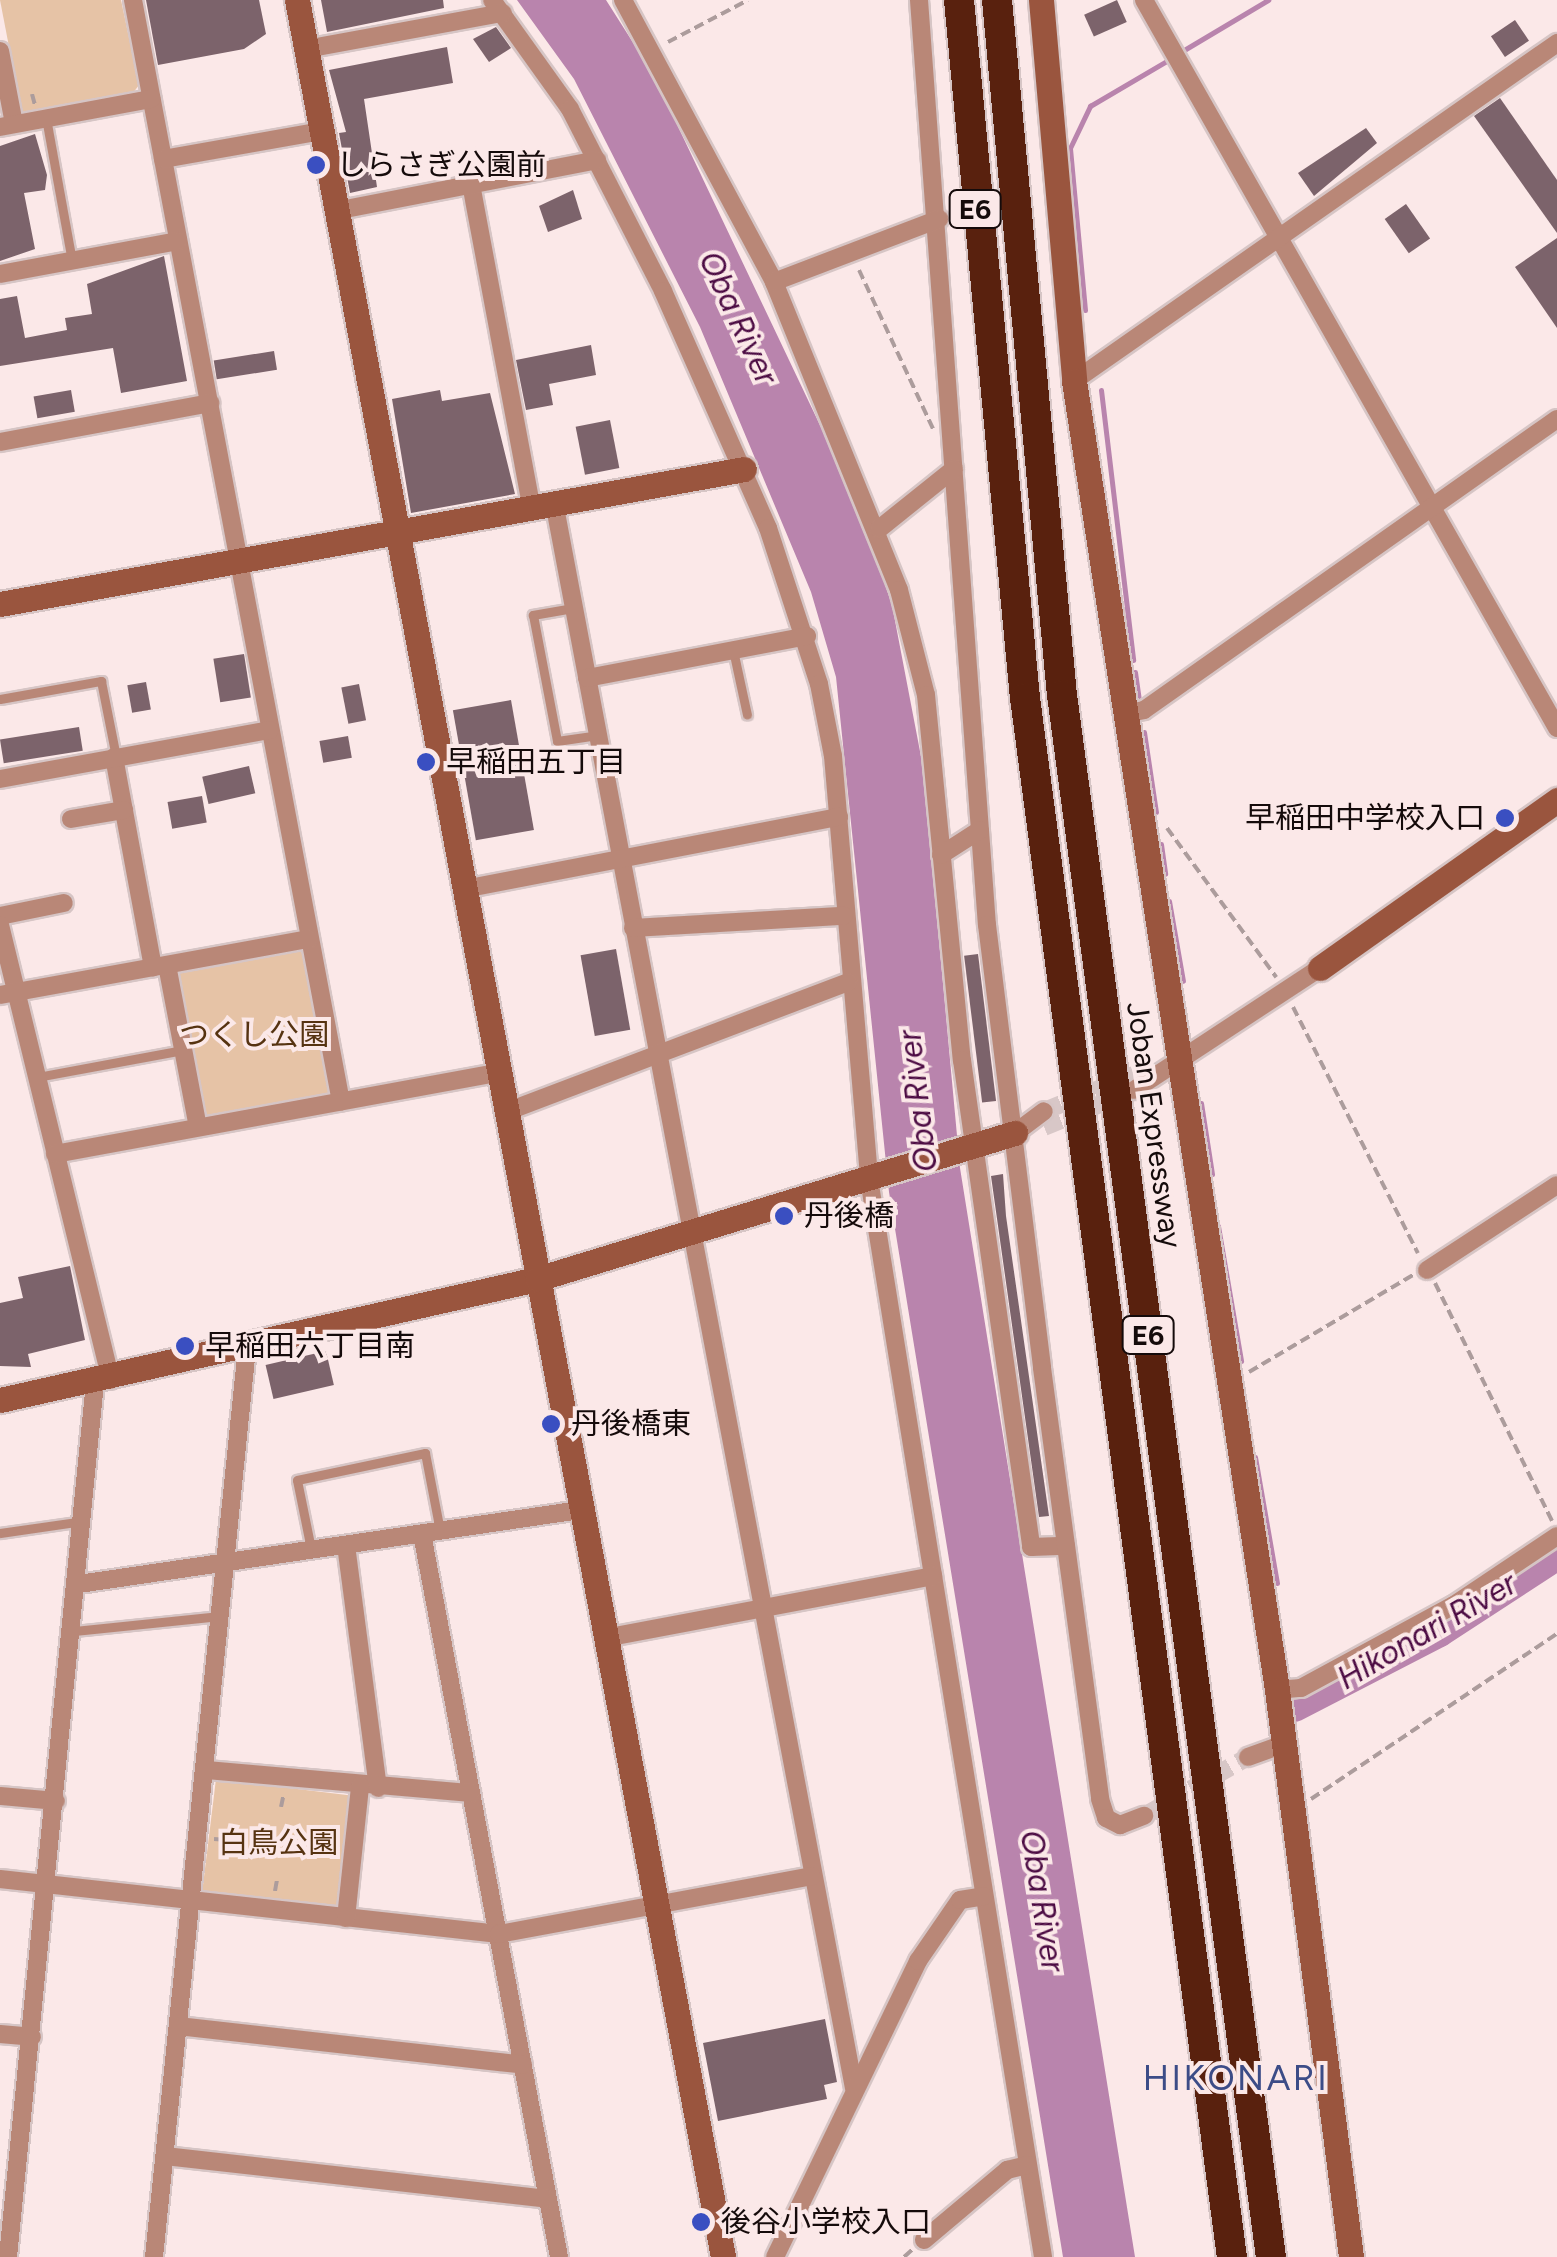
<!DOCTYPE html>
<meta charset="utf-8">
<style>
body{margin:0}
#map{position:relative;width:1557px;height:2257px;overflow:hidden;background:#fbe8e8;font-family:Figtree,"Noto Sans JP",sans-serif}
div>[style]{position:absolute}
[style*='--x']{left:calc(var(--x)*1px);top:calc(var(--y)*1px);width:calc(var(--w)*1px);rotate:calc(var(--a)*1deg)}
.green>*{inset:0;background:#e6c3a6;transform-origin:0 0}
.water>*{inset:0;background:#b984ad}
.stream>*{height:5px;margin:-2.5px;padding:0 2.5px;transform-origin:2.5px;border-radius:2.5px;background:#b984ad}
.river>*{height:32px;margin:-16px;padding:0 16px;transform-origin:16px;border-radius:16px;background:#b984ad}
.building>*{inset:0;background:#7c636b;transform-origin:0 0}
.street-tunnel>*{height:18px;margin-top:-9px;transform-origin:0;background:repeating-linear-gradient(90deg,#d8c7c7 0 18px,transparent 0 27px)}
.path>*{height:4px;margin-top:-2px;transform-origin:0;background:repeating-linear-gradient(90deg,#ac9c9c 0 10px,transparent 0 15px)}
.roads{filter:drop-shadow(2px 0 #d6c5c5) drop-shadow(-2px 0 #d6c5c5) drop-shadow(0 2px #d6c5c5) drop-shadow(0 -2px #d6c5c5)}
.lane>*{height:9px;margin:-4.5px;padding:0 4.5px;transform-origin:4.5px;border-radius:4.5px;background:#b98777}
.street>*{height:18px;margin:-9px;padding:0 9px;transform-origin:9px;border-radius:9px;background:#b98777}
.secondary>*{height:25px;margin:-12.5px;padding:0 12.5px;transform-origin:12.5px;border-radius:12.5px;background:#9a553e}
.highway>*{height:30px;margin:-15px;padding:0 15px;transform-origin:15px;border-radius:15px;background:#59210e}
.dots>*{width:28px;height:28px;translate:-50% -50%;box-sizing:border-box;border:5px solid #fbe8e8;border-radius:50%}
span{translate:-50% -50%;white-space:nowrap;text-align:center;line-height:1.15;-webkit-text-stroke:8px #fbe8e8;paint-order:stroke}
.shield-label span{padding:2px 8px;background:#fbe8e8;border:2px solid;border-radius:8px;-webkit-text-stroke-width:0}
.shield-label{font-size:28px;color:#150b0b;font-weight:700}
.poi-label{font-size:30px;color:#150b0b}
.left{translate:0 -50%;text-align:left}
.right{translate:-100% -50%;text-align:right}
.park-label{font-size:30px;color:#563311}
.street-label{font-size:30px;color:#150b0b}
.water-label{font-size:32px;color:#4c0b43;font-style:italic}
.quarter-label{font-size:35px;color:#3c4c87;letter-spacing:2.5px}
</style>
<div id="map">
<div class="green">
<div style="clip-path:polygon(0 0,121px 0,139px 85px,133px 93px,22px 114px)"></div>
<div style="left:304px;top:950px;width:148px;height:129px;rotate:80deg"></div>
<div style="left:216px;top:1779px;width:138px;height:115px;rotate:7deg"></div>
</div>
<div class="water">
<div style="clip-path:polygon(517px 0,606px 0,653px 74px,857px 503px,892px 605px,923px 767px,960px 1168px,1135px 2257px,1063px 2257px,889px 1192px,836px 677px,811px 592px,700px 327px,574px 79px)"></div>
</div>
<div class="stream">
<div style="--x:1179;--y:53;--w:104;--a:-30.8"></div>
<div style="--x:1085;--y:310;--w:163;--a:-95.3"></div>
<div style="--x:1070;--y:148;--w:47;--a:-64.5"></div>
<div style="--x:1090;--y:106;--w:93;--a:-30.4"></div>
<div style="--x:1101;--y:390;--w:272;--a:83.2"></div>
<div style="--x:1135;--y:672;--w:30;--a:82"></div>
<div style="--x:1144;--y:732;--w:81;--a:81.5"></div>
<div style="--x:1161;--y:844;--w:30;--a:82"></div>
<div style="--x:1169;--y:901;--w:81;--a:80.1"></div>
<div style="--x:1201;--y:1103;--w:72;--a:81.2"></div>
<div style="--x:1218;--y:1226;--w:137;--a:80.3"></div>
<div style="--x:1255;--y:1457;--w:128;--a:80.1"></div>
</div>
<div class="river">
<div style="--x:1294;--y:1706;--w:163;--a:-27.3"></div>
<div style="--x:1439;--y:1631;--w:141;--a:-33.1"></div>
</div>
<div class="building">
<div style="clip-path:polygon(146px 0,259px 0,266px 34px,244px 49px,158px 65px)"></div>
<div style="clip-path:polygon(321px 0,443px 0,444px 8px,327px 32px)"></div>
<div style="left:1117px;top:0;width:24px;height:36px;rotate:66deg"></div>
<div style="left:1515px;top:20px;width:25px;height:29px;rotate:56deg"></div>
<div style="clip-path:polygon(496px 27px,511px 48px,489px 62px,473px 39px)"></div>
<div style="clip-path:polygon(447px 47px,453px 83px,364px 99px,377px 187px,350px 193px,339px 133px,346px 132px,329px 70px)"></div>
<div style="clip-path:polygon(1500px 98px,1557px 180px,1557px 233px,1474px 116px)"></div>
<div style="clip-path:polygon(1366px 128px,1377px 143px,1314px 196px,1298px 173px)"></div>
<div style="clip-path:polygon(35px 134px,47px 175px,45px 190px,24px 193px,35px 249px,0 261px,0 146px)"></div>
<div style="clip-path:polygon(573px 190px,582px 219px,548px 232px,539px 206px)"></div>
<div style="left:1406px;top:204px;width:42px;height:26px;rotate:55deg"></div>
<div style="clip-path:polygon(1557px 238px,1557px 328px,1515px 267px)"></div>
<div style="clip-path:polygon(164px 256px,187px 381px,121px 393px,113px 348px,0 366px,0 299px,17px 296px,25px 338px,67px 330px,65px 318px,92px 314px,87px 284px)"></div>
<div style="clip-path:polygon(591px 345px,596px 375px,549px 384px,553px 405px,526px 410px,516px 360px)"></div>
<div style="left:274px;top:351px;width:19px;height:61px;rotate:81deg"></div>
<div style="left:71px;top:390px;width:22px;height:38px;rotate:80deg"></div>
<div style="clip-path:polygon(440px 390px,442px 401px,490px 393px,515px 494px,411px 513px,392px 399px)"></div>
<div style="left:610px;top:420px;width:49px;height:35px;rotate:79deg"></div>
<div style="left:244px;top:654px;width:44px;height:31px;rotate:81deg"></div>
<div style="left:146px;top:682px;width:28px;height:19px;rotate:80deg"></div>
<div style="left:359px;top:684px;width:37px;height:18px;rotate:79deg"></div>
<div style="left:511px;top:700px;width:132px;height:59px;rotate:80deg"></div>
<div style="left:79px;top:727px;width:24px;height:80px;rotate:81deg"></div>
<div style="left:348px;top:736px;width:22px;height:29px;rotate:80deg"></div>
<div style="left:249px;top:766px;width:28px;height:48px;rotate:77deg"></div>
<div style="left:202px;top:796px;width:27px;height:35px;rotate:80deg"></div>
<div style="left:616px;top:949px;width:82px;height:36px;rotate:80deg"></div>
<div style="left:978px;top:954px;width:148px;height:14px;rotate:83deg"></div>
<div style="clip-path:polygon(1003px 1174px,1006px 1216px,1049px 1516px,1039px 1517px,991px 1176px)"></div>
<div style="clip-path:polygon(70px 1266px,85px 1340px,28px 1354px,31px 1367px,0 1366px,0 1303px,23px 1298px,18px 1277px)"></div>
<div style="left:326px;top:1351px;width:35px;height:62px;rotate:77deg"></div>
<div style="clip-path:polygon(825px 2019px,837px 2082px,824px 2085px,827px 2099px,718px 2121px,703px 2043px)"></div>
</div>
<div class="street-tunnel">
<div style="--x:1044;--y:1111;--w:97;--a:-21.8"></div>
<div style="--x:1044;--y:1127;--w:82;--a:-22.2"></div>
<div style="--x:1144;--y:1816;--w:120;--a:-29.6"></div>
</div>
<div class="path">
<div style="--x:668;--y:42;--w:90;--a:-27.7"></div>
<div style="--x:32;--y:94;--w:11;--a:75"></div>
<div style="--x:859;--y:270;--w:175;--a:65"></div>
<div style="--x:1167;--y:828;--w:185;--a:53.8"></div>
<div style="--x:1293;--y:1007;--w:276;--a:63.1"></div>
<div style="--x:1435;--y:1283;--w:265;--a:63.8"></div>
<div style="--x:1249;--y:1372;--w:191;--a:-30.6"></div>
<div style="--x:1311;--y:1799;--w:296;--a:-33.9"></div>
<div style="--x:281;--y:1807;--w:14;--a:-78"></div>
<div style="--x:214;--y:1839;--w:14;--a:4"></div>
<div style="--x:275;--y:1891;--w:11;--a:-80"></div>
<div style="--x:904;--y:2257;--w:12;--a:-42"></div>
</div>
<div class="roads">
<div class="lane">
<div style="--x:46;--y:118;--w:145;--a:79.7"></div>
<div style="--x:573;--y:608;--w:41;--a:170.1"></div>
<div style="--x:533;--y:615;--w:128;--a:79.2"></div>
<div style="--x:557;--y:741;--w:41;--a:-8.3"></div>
<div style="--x:733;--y:650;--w:66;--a:77.8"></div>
<div style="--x:0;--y:699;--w:103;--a:-10.1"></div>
<div style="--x:101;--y:681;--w:77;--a:78.8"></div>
<div style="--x:37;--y:1077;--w:148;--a:-10.5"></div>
<div style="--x:0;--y:1533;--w:84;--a:-8.2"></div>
<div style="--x:311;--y:1549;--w:70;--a:-101.5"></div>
<div style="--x:297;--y:1480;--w:131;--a:-11.9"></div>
<div style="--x:425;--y:1453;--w:79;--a:79.1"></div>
<div style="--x:74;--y:1631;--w:147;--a:-5.9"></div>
</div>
<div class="street">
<div style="--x:133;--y:0;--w:1121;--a:79.31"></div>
<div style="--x:492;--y:0;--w:134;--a:54.4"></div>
<div style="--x:570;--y:109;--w:204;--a:62.9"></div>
<div style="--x:663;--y:291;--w:259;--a:66.1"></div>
<div style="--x:768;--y:528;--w:164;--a:71.9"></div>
<div style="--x:819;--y:684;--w:73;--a:79"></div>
<div style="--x:833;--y:756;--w:425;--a:85.1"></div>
<div style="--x:869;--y:1179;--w:1092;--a:80.83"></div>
<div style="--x:623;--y:0;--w:320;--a:61.8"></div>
<div style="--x:774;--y:282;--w:332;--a:67.9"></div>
<div style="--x:899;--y:590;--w:108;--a:75.6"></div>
<div style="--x:926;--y:695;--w:367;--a:84.4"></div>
<div style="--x:962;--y:1060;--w:492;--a:81.9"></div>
<div style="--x:1031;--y:1547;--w:35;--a:-2"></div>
<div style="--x:919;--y:0;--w:927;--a:85.8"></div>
<div style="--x:987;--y:925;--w:446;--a:82.9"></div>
<div style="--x:1042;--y:1368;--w:435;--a:82.3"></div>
<div style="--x:1100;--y:1799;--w:20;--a:72"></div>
<div style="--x:1106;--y:1818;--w:16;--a:27"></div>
<div style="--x:1120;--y:1825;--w:26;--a:-21"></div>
<div style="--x:1144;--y:0;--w:837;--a:60.43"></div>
<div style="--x:306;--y:49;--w:200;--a:-10.4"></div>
<div style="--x:0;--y:51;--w:74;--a:79.1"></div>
<div style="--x:0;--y:127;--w:154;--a:-10.5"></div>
<div style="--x:163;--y:159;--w:160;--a:-10"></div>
<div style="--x:471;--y:184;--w:328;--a:79.4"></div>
<div style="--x:335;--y:211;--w:267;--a:-11"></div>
<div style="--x:0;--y:274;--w:181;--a:-10.5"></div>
<div style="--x:774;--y:282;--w:177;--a:-20.9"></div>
<div style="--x:1074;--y:381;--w:590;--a:-34.98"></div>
<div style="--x:0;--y:442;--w:214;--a:-10.5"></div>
<div style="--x:554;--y:502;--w:1614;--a:79.29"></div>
<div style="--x:879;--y:529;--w:96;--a:-38.7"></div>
<div style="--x:587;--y:678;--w:224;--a:-10.8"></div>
<div style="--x:1124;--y:714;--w:20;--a:-11"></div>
<div style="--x:1144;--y:710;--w:505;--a:-35.17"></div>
<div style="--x:114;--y:757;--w:214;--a:79.5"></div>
<div style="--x:0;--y:779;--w:274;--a:-10.3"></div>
<div style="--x:71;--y:819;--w:54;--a:-9.6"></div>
<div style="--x:941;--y:855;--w:46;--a:-32.7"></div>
<div style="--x:464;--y:889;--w:382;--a:-10.9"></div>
<div style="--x:0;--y:916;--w:65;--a:-11.5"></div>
<div style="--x:0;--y:925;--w:468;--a:76.3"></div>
<div style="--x:633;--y:928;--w:211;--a:-3.3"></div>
<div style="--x:167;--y:965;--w:165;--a:79.2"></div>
<div style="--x:0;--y:995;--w:314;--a:-10.3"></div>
<div style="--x:1134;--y:1090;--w:222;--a:-33.3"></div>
<div style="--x:506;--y:1112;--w:366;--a:-20.8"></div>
<div style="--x:1015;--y:1133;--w:36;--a:-37"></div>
<div style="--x:55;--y:1154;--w:450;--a:-10.4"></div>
<div style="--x:1427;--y:1270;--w:155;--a:-33.2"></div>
<div style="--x:422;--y:1534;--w:736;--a:79.27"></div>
<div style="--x:346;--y:1545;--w:245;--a:82.5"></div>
<div style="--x:79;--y:1584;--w:506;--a:-8.4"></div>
<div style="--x:605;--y:1638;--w:334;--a:-10.7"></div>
<div style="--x:1277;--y:1690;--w:24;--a:-5"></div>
<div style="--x:1301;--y:1688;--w:174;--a:-28.5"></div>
<div style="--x:1454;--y:1605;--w:124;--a:-33.8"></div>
<div style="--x:1248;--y:1757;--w:38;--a:-20"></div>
<div style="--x:207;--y:1770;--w:265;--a:5"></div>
<div style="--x:0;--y:1796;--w:56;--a:5.1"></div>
<div style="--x:0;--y:1879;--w:502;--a:6.29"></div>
<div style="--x:499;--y:1934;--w:318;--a:-10.5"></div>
<div style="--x:346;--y:1918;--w:133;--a:-83.9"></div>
<div style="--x:178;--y:2026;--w:347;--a:6.4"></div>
<div style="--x:0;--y:2034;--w:32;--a:5"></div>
<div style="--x:165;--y:2156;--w:385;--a:6.4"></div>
<div style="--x:924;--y:2240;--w:109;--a:-40.1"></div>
<div style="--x:1007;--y:2170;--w:21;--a:-14"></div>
<div style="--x:8;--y:2257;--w:878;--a:-84.32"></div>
<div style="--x:154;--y:2257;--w:915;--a:-84.16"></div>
<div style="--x:775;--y:2257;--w:329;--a:-64.2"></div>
<div style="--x:918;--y:1961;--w:74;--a:-55.5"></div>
<div style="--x:960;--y:1900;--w:24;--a:-9"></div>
</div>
<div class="secondary">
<div style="--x:297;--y:0;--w:2297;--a:79.31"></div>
<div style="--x:1041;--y:0;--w:382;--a:85"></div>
<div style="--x:1074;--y:381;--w:1325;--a:81.18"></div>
<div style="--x:1277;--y:1690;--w:572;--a:82.56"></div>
<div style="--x:0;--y:604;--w:756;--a:-10.28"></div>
<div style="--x:1320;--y:968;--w:291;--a:-35.3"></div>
<div style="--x:0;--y:1400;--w:550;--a:-12.7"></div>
<div style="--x:537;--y:1279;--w:500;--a:-17"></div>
</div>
<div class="highway">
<div style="--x:959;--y:0;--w:701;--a:84.6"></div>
<div style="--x:1025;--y:698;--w:1573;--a:82.44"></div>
<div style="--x:997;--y:0;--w:698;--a:84.66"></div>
<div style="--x:1062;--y:695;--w:1576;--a:82.38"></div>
</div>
</div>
<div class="dots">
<div style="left:316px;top:165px;background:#3a4fc1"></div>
<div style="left:426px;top:762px;background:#3a4fc1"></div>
<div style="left:1505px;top:818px;background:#3a4fc1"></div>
<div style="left:784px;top:1216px;background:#3a4fc1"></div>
<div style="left:185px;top:1346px;background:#3a4fc1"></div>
<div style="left:551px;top:1424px;background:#3a4fc1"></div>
<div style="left:701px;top:2222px;background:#3a4fc1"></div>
</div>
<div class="shield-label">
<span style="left:975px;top:209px">E6</span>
<span style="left:1148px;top:1335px">E6</span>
</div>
<div class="poi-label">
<span class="left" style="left:336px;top:165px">しらさぎ公園前</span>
<span class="left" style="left:446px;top:762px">早稲田五丁目</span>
<span class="right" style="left:1485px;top:818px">早稲田中学校入口</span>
<span class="left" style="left:804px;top:1216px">丹後橋</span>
<span class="left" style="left:205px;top:1346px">早稲田六丁目南</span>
<span class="left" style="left:571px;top:1424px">丹後橋東</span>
<span class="left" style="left:721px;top:2222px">後谷小学校入口</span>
</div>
<div class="park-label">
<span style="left:254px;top:1035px">つくし公園</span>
<span style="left:278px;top:1843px">白鳥公園</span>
</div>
<div class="street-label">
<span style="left:1154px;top:1125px;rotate:82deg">Joban Expressway</span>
</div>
<div class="water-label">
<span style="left:738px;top:318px;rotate:65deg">Oba River</span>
<span style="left:918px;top:1101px;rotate:-97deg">Oba River</span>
<span style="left:1427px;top:1631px;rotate:-30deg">Hikonari River</span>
<span style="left:1042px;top:1901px;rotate:81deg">Oba River</span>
</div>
<div class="quarter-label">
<span style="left:1236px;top:2078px">HIKONARI</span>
</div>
</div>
